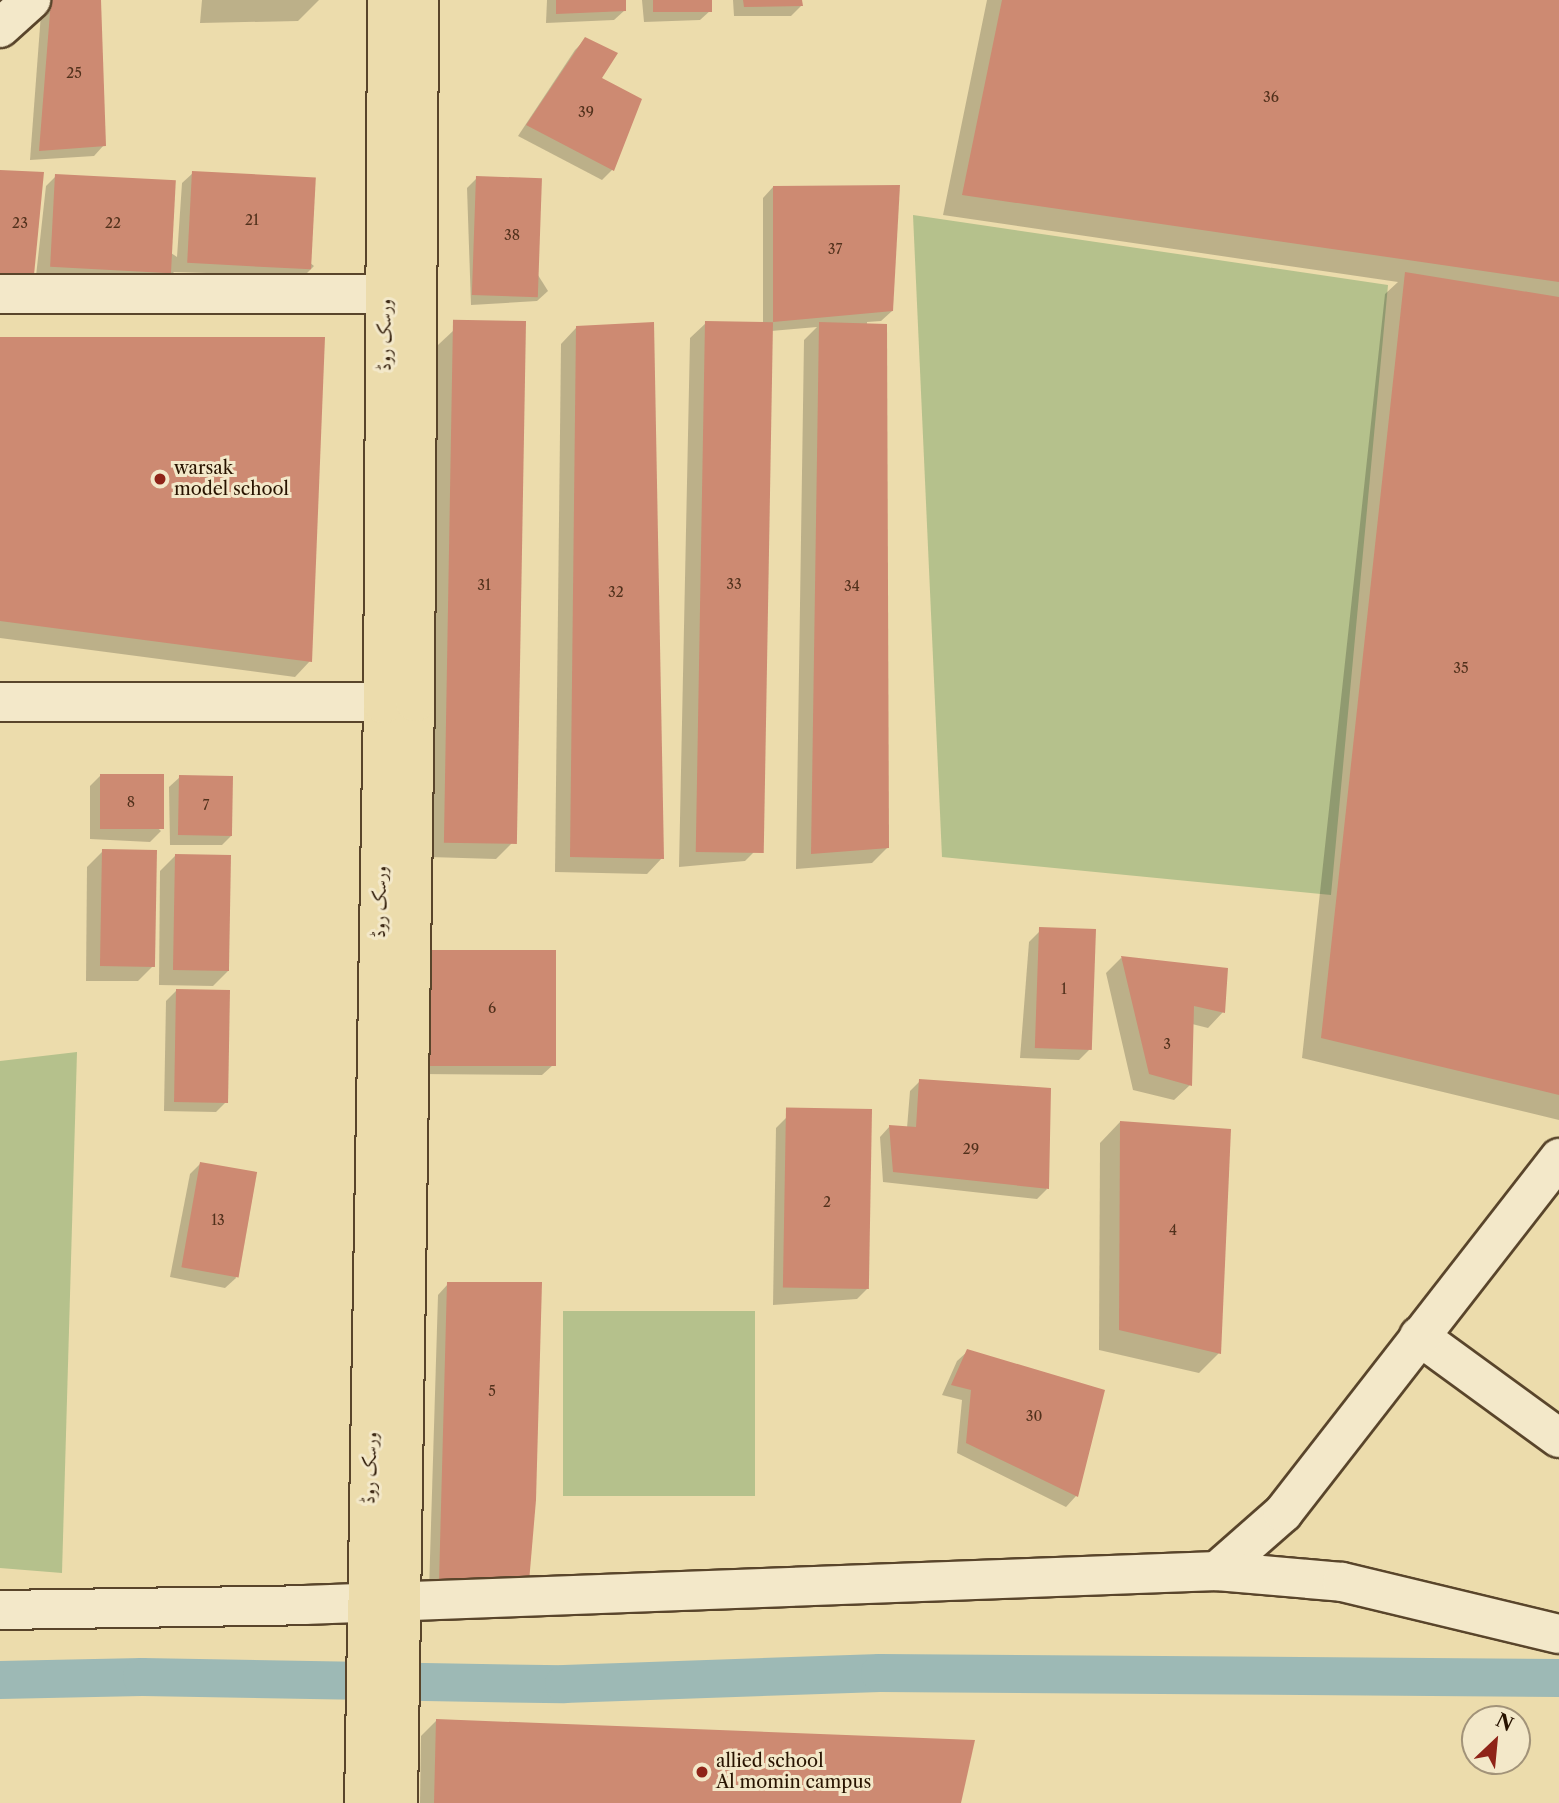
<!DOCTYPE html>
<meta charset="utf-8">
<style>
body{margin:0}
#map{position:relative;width:1559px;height:1803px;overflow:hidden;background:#ecdcac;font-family:"Libre Caslon Text",Amiri,serif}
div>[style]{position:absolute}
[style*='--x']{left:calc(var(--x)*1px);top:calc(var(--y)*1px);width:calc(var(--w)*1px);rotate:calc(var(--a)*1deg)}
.green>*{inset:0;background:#b5c18c;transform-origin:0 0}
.shadow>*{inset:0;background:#0003}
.canal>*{height:38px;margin:-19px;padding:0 19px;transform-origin:19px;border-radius:19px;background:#9db9b5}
.building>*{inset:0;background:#cd8a72;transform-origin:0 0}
.roads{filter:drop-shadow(2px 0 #59452b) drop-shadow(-2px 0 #59452b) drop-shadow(0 2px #59452b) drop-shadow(0 -2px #59452b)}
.minor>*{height:38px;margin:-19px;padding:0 19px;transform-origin:19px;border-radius:19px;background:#f3e8c9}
.major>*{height:38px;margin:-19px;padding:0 19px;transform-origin:19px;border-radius:19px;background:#ecdcac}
.dots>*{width:19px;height:19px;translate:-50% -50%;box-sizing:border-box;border:4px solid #f3e8c9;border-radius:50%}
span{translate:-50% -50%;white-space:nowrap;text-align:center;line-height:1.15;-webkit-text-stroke:6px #f3e8c9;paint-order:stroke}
.number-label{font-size:14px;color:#51311c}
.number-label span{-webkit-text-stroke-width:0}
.street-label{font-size:18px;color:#281300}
.poi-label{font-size:18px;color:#281300}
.left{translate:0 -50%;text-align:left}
.north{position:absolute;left:1461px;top:1705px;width:70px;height:70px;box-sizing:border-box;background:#f3e8c9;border:2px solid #a29379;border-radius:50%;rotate:26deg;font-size:19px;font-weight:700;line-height:28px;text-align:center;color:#281300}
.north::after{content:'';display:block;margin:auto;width:24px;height:32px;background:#8f2418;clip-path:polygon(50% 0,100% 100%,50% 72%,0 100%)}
</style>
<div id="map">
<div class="green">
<div style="clip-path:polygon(913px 215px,1388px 285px,1331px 895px,942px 857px)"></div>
<div style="clip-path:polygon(77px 1052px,62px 1573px,0 1568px,0 1061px)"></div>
<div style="left:563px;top:1311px;width:192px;height:185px"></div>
</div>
<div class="shadow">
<div style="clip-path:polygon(42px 0,99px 0,104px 145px,94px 156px,30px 160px)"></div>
<div style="clip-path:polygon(202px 0,319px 0,298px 21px,200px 23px)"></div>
<div style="clip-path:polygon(547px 0,625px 0,625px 10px,614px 20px,546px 23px)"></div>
<div style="clip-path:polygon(642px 0,710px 0,711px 10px,700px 20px,644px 22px)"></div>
<div style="clip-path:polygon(733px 0,801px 0,801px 6px,791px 16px,734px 16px)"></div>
<div style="clip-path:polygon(987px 0,1559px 0,1559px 1120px,1302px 1058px,1385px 294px,1398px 282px,943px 215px)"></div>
<div style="clip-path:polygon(586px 39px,599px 78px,612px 170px,602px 180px,518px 136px,575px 50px)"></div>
<div style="clip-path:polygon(193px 173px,314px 266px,304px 276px,174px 272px,164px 283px,36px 276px,46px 186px,56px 176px,177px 257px,182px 183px)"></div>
<div style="clip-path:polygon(477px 178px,548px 291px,537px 301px,471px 305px,467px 188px)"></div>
<div style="clip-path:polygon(773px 187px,892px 311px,881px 321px,867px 322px,888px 847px,872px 863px,796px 869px,804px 340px,817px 327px,771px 331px,761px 845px,745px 861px,679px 867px,690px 338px,706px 323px,763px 324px,763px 198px)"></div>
<div style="clip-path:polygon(576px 328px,662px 858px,647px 874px,555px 872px,561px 344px)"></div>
<div style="clip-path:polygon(454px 330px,512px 843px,496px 859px,429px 857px,438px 345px)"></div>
<div style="clip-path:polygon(0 339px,310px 661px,295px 677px,0 638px)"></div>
<div style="clip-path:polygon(100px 776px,161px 831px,150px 842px,90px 839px,90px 786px)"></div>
<div style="clip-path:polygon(180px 777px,232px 835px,222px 845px,170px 845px,169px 787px)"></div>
<div style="clip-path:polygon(103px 851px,154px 965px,138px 981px,86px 981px,87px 867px)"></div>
<div style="clip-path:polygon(175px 856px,229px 970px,213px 986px,159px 985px,160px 871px)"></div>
<div style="clip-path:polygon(1039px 932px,1089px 1050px,1079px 1060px,1020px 1058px,1029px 942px)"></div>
<div style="clip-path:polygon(1121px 958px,1223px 1012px,1208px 1028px,1192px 1024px,1190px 1085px,1174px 1100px,1133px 1090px,1106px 973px)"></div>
<div style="clip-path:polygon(418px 964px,553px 1065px,542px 1075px,420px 1074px)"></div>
<div style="clip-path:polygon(176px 991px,226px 1102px,216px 1112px,164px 1111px,166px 1001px)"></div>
<div style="clip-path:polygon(920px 1081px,1047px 1189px,1037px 1199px,883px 1182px,880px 1137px,890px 1126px,907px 1128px,910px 1091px)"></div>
<div style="clip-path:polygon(787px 1117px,867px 1289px,857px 1299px,773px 1305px,776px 1128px)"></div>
<div style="clip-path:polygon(1120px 1122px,1219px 1353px,1199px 1373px,1099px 1350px,1100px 1143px)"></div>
<div style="clip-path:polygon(200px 1164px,236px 1278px,225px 1288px,170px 1277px,190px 1174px)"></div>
<div style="clip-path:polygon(448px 1284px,517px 1591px,429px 1591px,438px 1295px)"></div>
<div style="clip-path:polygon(968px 1351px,1103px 1391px,1076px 1496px,1066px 1507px,957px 1453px,962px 1400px,942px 1395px,957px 1361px)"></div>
<div style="clip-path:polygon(437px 1720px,960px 1803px,420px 1803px,421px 1736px)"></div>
</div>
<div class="canal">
<div style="--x:0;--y:1680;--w:142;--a:-1.2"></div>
<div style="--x:142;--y:1677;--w:422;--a:1"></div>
<div style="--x:564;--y:1684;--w:316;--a:-2"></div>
<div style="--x:880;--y:1673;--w:679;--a:0.42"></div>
</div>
<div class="building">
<div style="clip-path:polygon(51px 0,101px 0,106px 146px,39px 151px)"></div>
<div style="clip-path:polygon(556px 0,626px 0,626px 11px,556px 14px)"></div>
<div style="left:653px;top:0;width:59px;height:12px"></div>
<div style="clip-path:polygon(743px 0,802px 0,803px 6px,744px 7px)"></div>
<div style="clip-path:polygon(1002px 0,1559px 0,1559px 282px,962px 195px)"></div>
<div style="clip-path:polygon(585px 37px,618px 53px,602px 78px,642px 99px,614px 171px,526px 125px)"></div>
<div style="clip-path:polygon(0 170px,44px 172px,34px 275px,0 274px)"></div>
<div style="left:192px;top:171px;width:124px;height:92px;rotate:3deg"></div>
<div style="left:55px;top:174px;width:121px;height:93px;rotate:3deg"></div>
<div style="left:476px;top:176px;width:66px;height:119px;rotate:2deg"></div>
<div style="clip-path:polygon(900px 185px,893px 311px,773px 322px,773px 186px)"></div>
<div style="clip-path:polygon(1405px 272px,1559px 297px,1559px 1095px,1321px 1038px)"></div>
<div style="left:526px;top:321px;width:523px;height:73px;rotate:91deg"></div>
<div style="left:705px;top:321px;width:68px;height:531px;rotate:1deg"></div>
<div style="clip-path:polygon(654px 322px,664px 859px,570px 857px,576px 326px)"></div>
<div style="clip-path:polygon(819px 322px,887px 324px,889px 848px,811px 854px)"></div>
<div style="clip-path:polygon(0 337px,325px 337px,312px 662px,0 621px)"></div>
<div style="left:100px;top:774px;width:64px;height:55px"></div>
<div style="left:179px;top:775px;width:54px;height:60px;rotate:1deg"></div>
<div style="left:102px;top:849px;width:55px;height:117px;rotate:1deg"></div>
<div style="left:175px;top:854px;width:56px;height:116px;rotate:1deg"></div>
<div style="left:1096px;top:929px;width:121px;height:57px;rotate:92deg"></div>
<div style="left:556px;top:950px;width:116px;height:129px;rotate:90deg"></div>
<div style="clip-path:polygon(1121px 956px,1228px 968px,1225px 1013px,1194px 1006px,1192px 1086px,1149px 1074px)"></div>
<div style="left:176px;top:989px;width:54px;height:113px;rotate:1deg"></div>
<div style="clip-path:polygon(919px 1079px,1051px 1088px,1049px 1189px,893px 1172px,889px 1125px,916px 1127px)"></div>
<div style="left:872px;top:1109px;width:180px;height:86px;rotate:91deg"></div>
<div style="clip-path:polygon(1120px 1121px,1231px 1129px,1221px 1354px,1119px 1330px)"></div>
<div style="left:200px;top:1162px;width:58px;height:107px;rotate:10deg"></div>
<div style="clip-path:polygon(447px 1282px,542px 1282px,536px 1500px,529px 1582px,439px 1582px)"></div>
<div style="clip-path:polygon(967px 1349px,1105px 1390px,1078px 1497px,966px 1443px,971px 1390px,951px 1385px)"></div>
<div style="clip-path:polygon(436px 1719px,975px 1740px,961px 1803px,434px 1803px)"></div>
</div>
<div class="roads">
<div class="minor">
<div style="--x:0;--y:28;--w:42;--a:-42.1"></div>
<div style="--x:0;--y:294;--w:386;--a:0"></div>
<div style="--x:0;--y:702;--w:414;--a:0"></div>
<div style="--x:1419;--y:1336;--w:173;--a:36.1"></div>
<div style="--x:1217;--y:1571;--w:88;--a:-41.3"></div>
<div style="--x:1283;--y:1513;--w:450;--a:-52.1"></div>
<div style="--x:0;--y:1610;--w:304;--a:-0.9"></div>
<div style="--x:304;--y:1605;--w:914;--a:-2.13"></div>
<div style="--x:1217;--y:1571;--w:125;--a:5"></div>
<div style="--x:1342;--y:1582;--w:223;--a:13.5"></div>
</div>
<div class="major">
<div style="--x:364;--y:1803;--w:1099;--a:-89.01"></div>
<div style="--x:383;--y:704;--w:704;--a:-89.67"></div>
<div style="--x:398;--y:1803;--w:1101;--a:-89.12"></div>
<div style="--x:415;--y:702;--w:702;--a:-89.67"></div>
</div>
</div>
<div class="dots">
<div style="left:160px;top:479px;background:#8f2418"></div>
<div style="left:702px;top:1772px;background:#8f2418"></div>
</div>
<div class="number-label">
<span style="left:74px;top:73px">25</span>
<span style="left:1271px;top:97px">36</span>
<span style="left:586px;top:112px">39</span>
<span style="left:252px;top:220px">21</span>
<span style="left:20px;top:223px">23</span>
<span style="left:113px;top:223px">22</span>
<span style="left:512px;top:235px">38</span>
<span style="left:835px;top:249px">37</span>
<span style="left:734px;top:584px">33</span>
<span style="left:484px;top:585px">31</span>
<span style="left:852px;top:586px">34</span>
<span style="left:616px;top:592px">32</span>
<span style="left:1461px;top:668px">35</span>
<span style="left:131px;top:802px">8</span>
<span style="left:206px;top:805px">7</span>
<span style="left:1064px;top:989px">1</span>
<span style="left:492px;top:1008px">6</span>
<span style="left:1167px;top:1044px">3</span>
<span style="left:971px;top:1149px">29</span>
<span style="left:827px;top:1202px">2</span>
<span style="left:218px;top:1220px">13</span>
<span style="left:1173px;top:1230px">4</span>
<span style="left:492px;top:1391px">5</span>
<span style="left:1034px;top:1416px">30</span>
</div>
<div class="street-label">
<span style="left:385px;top:335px;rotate:-90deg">ورسک روڈ</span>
<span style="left:380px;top:902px;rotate:-89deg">ورسک روڈ</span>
<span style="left:370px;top:1468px;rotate:-88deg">ورسک روڈ</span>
</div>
<div class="poi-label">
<span class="left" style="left:174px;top:479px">warsak<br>model school</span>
<span class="left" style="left:716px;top:1772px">allied school<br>Al momin campus</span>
</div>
<div class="north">N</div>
</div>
